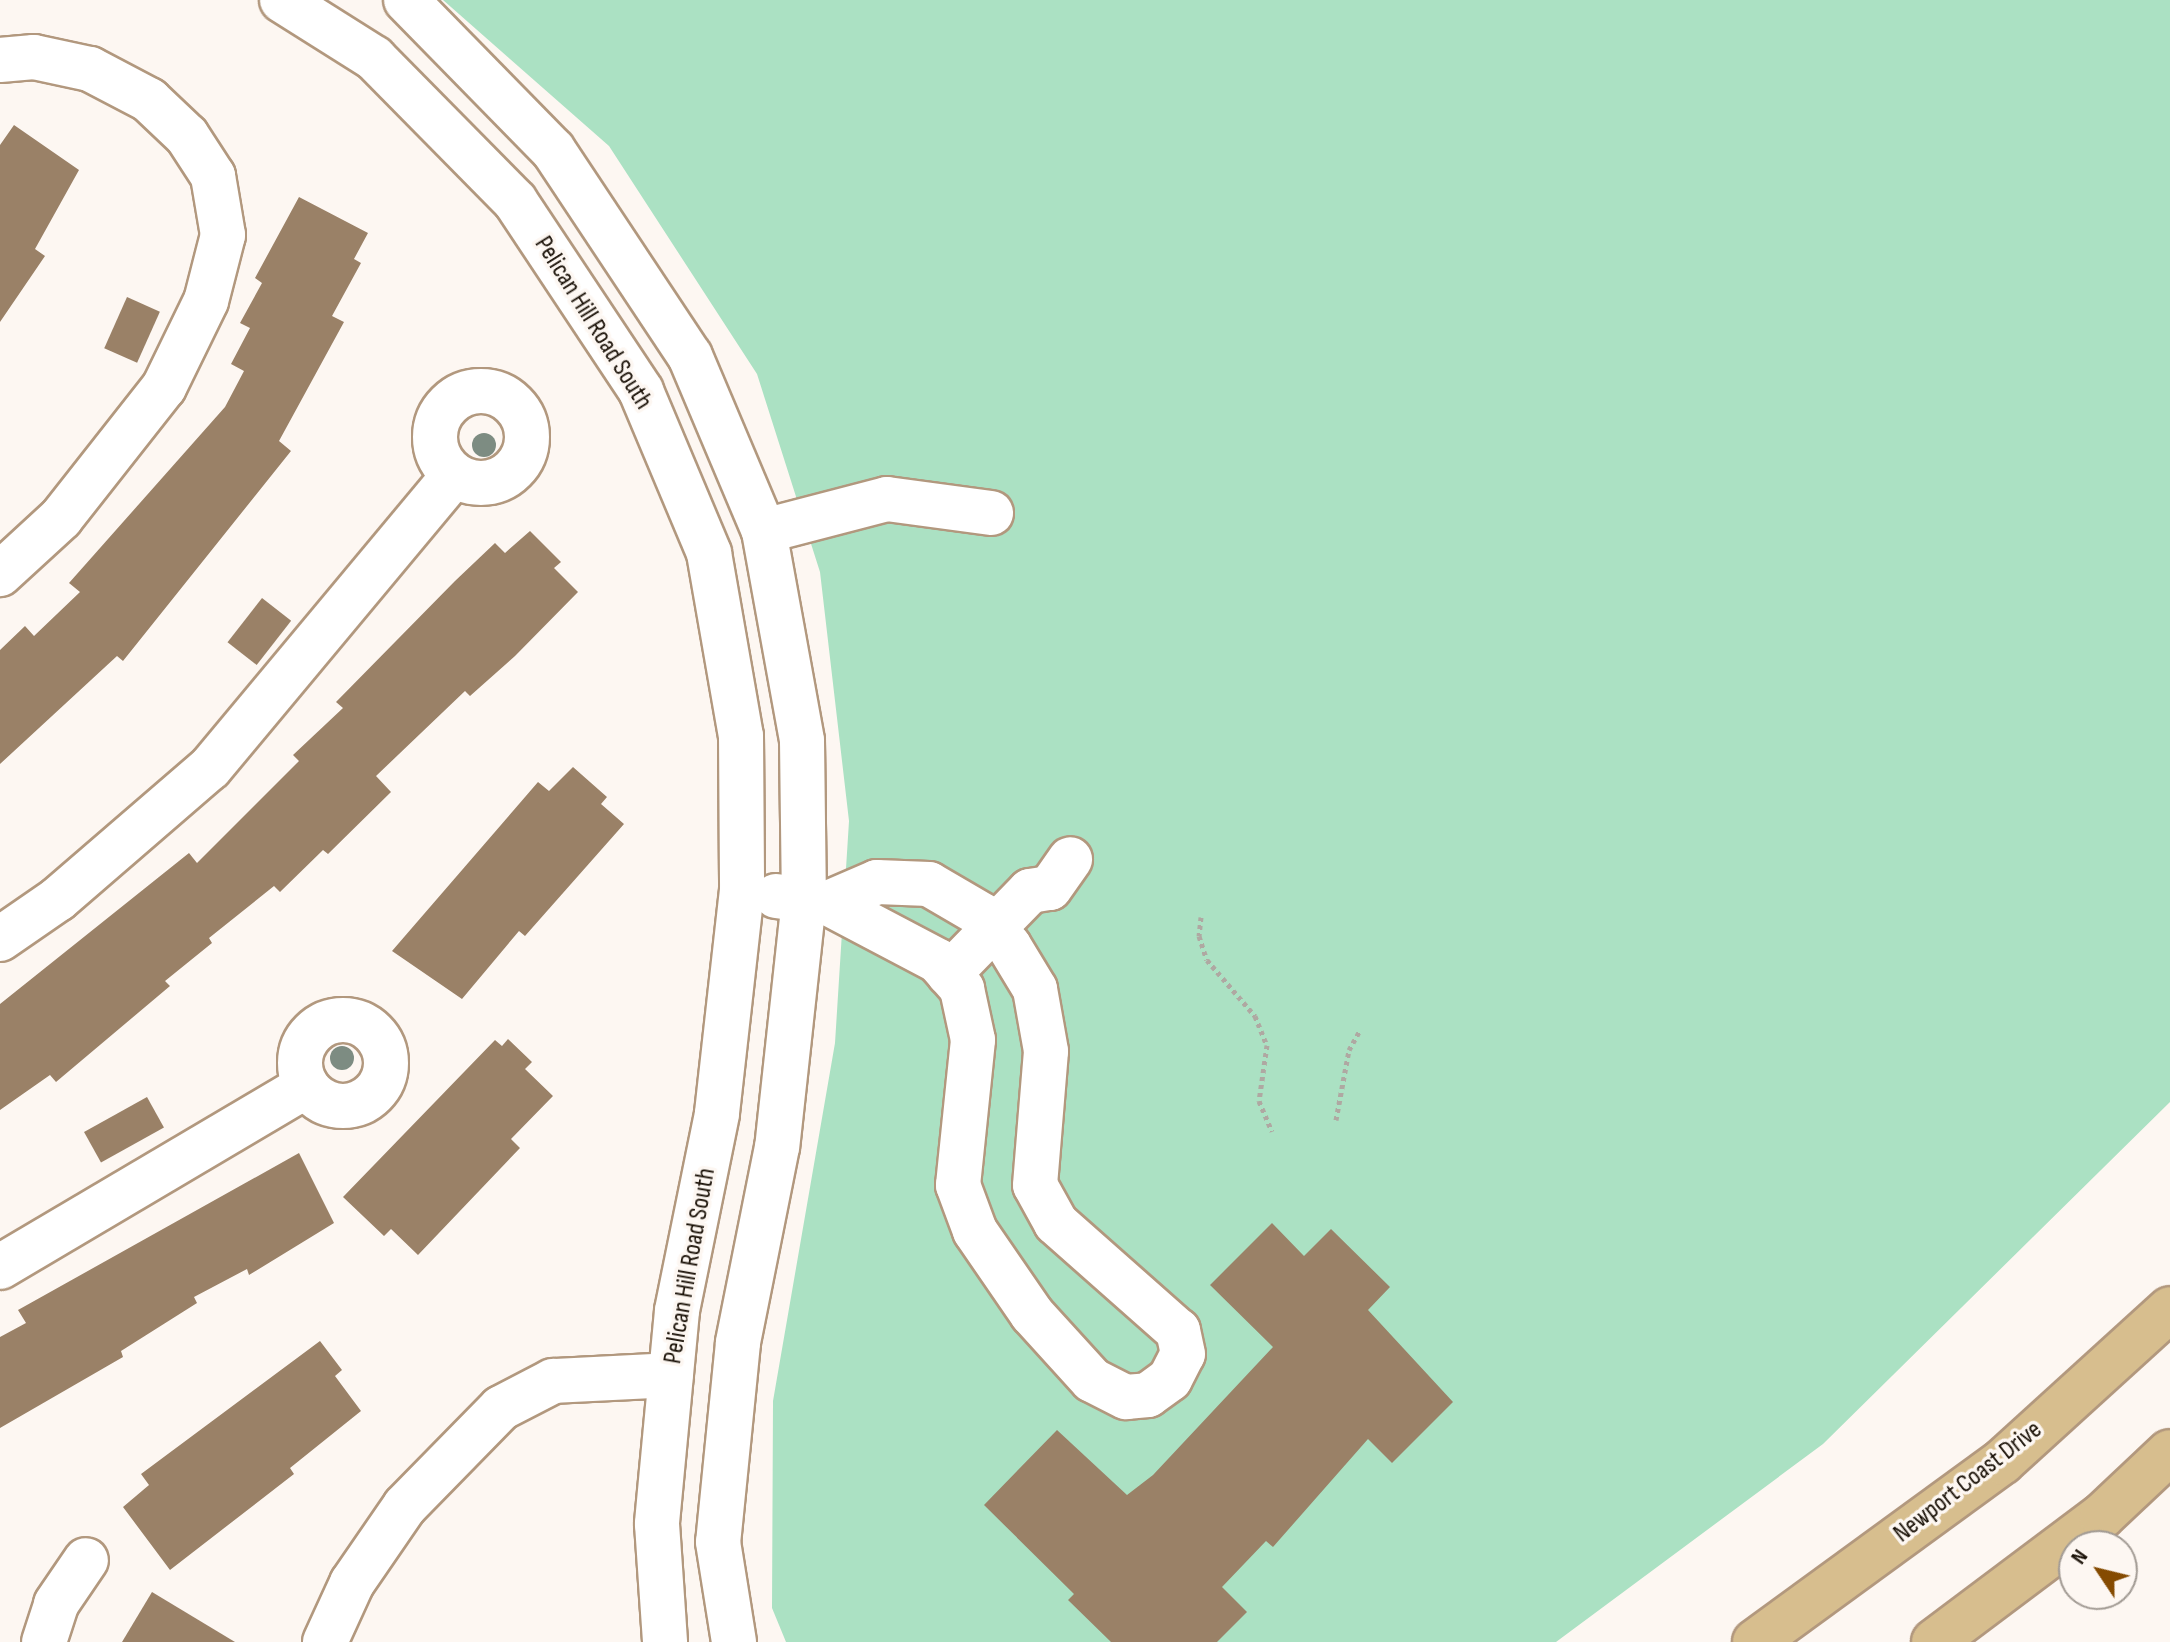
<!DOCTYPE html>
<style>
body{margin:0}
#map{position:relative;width:2170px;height:1642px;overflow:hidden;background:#fdf7f2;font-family:"Sofia Sans Condensed",sans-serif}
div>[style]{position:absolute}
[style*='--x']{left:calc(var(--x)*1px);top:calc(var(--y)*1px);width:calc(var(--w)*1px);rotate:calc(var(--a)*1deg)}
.green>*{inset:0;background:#abe1c3}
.building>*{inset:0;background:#9a8167;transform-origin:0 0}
.path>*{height:5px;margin-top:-2.5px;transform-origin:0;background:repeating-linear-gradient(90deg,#afa8a2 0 4px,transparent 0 8px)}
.roads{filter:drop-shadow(2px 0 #b2987e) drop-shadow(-2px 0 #b2987e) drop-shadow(0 2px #b2987e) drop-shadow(0 -2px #b2987e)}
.minor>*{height:44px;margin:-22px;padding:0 22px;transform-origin:22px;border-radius:22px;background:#fff}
.minor>.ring{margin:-22px;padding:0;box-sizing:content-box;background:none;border:44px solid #fff;border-radius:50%}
.major>*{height:44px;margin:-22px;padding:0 22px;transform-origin:22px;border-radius:22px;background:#d7be8e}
.trees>*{width:24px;height:24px;margin:-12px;border-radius:50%;background:#7d8c82}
span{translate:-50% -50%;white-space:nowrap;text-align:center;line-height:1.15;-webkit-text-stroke:7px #fdf7f2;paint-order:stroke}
.street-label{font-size:26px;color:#191006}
.north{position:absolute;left:2058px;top:1530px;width:80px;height:80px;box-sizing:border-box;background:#fdf7f2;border:2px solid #a29b94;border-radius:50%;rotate:305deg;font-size:22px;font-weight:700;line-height:32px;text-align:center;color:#191006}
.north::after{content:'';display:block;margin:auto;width:28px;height:36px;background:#854b01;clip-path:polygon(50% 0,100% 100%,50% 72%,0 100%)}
</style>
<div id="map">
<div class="green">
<div style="clip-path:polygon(443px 0,2170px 0,2170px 1102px,1823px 1444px,1556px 1642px,786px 1642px,772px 1608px,773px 1401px,835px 1043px,849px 821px,820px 572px,757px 374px,609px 146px)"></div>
</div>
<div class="building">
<div style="clip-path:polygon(14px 125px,79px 170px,35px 249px,45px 256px,0 322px,0 145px)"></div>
<div style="clip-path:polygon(299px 197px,368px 233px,354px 259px,361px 263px,332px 316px,344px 322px,279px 441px,291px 451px,123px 661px,117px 656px,0 764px,0 650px,25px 626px,34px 636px,80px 592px,69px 583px,225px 407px,244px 371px,231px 364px,250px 328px,240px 323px,262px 283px,255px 278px)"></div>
<div style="left:127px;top:297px;width:36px;height:56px;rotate:24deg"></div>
<div style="clip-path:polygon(530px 531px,561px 562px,554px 568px,578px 592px,515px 656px,470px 696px,465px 691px,376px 776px,391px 792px,328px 854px,323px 850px,280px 892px,274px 886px,209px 938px,212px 943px,165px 981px,170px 986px,56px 1082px,50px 1075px,0 1110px,0 1004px,189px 853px,197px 863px,299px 761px,293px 755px,343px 708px,336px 702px,455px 581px,495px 543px,505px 553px)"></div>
<div style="left:262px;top:598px;width:37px;height:56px;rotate:38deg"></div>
<div style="clip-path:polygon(573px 767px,607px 797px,601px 804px,624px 824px,525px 936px,519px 931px,462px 999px,392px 951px,538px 782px,549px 791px)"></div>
<div style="clip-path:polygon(508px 1039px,532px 1062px,525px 1069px,553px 1096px,511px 1139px,520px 1148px,418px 1255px,391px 1229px,384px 1236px,343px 1197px,495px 1040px,502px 1046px)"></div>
<div style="left:147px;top:1097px;width:35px;height:72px;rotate:61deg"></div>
<div style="clip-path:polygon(299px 1153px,334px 1223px,249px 1275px,247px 1269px,194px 1297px,197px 1303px,121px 1351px,123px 1357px,0 1428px,0 1337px,26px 1323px,18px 1310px)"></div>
<div style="clip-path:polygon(1272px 1223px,1304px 1256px,1331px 1229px,1390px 1287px,1368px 1310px,1453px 1402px,1392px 1463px,1368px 1439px,1273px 1547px,1266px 1541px,1222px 1587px,1247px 1612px,1217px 1642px,1111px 1642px,1068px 1600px,1074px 1594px,984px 1505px,1057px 1430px,1127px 1495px,1153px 1475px,1273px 1347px,1210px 1285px)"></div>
<div style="clip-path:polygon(320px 1341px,342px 1370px,335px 1376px,361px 1411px,290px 1468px,294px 1474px,170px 1570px,123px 1507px,149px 1485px,141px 1474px)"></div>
<div style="clip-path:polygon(152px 1592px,235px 1642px,122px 1642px)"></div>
</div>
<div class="path">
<div style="--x:1201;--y:917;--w:19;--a:96"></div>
<div style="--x:1199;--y:936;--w:25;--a:72"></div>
<div style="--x:1207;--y:960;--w:74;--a:49.4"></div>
<div style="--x:1255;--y:1016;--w:31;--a:68"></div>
<div style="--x:1267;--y:1045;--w:57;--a:98.1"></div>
<div style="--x:1259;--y:1101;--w:33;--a:67"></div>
<div style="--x:1336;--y:1120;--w:71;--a:-79.5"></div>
<div style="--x:1349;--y:1050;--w:21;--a:-61"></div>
</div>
<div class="roads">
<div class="minor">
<div style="--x:282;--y:0;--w:109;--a:32.2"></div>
<div style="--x:374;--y:58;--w:201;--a:45.4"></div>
<div style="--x:515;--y:201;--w:228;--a:56.4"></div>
<div style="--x:641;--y:391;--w:176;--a:67.2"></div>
<div style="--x:709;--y:553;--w:186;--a:80.1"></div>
<div style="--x:741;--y:736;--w:154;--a:89.6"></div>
<div style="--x:742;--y:890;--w:225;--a:96.4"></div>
<div style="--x:717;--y:1114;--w:201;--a:101.5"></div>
<div style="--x:677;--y:1311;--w:214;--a:95.4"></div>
<div style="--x:657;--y:1524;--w:118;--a:86.1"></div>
<div style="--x:406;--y:0;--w:210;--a:45.6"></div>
<div style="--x:553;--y:150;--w:247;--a:56.4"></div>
<div style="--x:690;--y:356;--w:190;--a:67.1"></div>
<div style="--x:764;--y:531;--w:213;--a:79.7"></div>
<div style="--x:802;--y:741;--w:159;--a:89.3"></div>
<div style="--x:804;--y:900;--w:248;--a:96.2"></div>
<div style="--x:777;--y:1147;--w:200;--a:101.3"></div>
<div style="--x:738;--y:1343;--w:200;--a:95.7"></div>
<div style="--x:718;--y:1542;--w:101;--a:80.9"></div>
<div style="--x:0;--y:60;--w:34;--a:-5"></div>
<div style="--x:34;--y:57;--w:57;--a:12.1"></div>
<div style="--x:90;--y:69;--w:67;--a:27.7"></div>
<div style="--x:149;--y:100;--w:52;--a:43.5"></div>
<div style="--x:187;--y:136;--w:48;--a:57"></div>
<div style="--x:213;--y:176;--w:60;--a:80.4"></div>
<div style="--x:223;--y:235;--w:68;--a:104.4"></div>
<div style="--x:206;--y:301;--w:96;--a:116"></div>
<div style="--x:164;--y:387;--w:167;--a:128.2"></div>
<div style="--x:61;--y:518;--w:83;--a:137.4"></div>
<div class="ring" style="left:435px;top:391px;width:48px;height:48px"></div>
<div style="--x:764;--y:531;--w:127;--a:-14.6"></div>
<div style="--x:887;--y:499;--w:105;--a:7.7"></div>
<div style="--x:776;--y:896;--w:52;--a:7.7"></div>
<div style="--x:828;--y:903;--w:124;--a:27.8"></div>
<div style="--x:938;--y:961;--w:37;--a:49"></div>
<div style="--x:962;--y:989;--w:52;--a:77.8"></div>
<div style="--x:973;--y:1040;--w:146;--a:95.9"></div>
<div style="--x:958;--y:1185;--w:49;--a:69.7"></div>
<div style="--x:975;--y:1231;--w:101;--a:55.5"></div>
<div style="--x:1032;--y:1314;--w:89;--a:47.7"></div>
<div style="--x:1092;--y:1380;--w:38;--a:27"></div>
<div style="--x:1126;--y:1397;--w:22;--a:-5"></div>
<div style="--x:1148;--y:1395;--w:27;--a:-36"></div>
<div style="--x:1170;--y:1379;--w:28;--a:-63"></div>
<div style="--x:1183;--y:1354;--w:24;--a:-102"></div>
<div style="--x:1178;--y:1331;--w:163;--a:-138.5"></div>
<div style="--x:1056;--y:1223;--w:43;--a:-118.9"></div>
<div style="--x:1035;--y:1185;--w:134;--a:-85.3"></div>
<div style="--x:1046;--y:1051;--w:63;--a:-100.1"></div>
<div style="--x:1035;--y:989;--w:50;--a:-121.2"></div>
<div style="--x:1009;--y:946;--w:41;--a:-131.1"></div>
<div style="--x:982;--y:915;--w:61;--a:-149.7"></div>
<div style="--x:929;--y:884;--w:52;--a:-177.8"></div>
<div style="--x:877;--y:882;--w:53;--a:156.8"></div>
<div style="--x:0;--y:939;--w:70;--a:-34.6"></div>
<div style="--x:58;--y:899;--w:201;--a:-40.8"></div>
<div style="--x:210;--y:768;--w:381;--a:-50.2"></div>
<div style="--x:949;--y:974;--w:116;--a:-45.7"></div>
<div style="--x:1030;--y:891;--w:20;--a:-9"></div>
<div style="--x:1050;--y:888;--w:35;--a:-55"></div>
<div class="ring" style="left:300px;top:1020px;width:42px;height:42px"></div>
<div style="--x:0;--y:1267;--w:356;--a:-30.6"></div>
<div style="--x:44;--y:1642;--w:40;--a:-72"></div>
<div style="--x:56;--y:1604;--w:53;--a:-55.7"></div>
<div style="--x:325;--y:1642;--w:65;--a:-65.4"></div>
<div style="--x:352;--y:1583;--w:93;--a:-55.5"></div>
<div style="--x:405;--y:1506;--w:137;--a:-45.6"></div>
<div style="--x:501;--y:1408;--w:59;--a:-27.4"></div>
<div style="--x:553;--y:1381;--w:118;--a:-2.9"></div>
</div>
<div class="major">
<div style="--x:1755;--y:1642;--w:306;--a:-36.1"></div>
<div style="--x:2002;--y:1462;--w:227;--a:-42.3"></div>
<div style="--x:1934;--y:1642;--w:210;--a:-36.9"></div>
<div style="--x:2102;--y:1516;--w:93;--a:-43.3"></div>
</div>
</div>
<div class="trees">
<div style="left:484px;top:445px"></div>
<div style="left:342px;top:1058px"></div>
</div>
<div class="street-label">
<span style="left:593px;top:323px;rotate:58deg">Pelican Hill Road South</span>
<span style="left:690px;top:1266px;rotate:-80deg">Pelican Hill Road South</span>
<span style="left:1968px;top:1482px;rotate:-38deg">Newport Coast Drive</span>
</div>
<div class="north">N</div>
</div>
